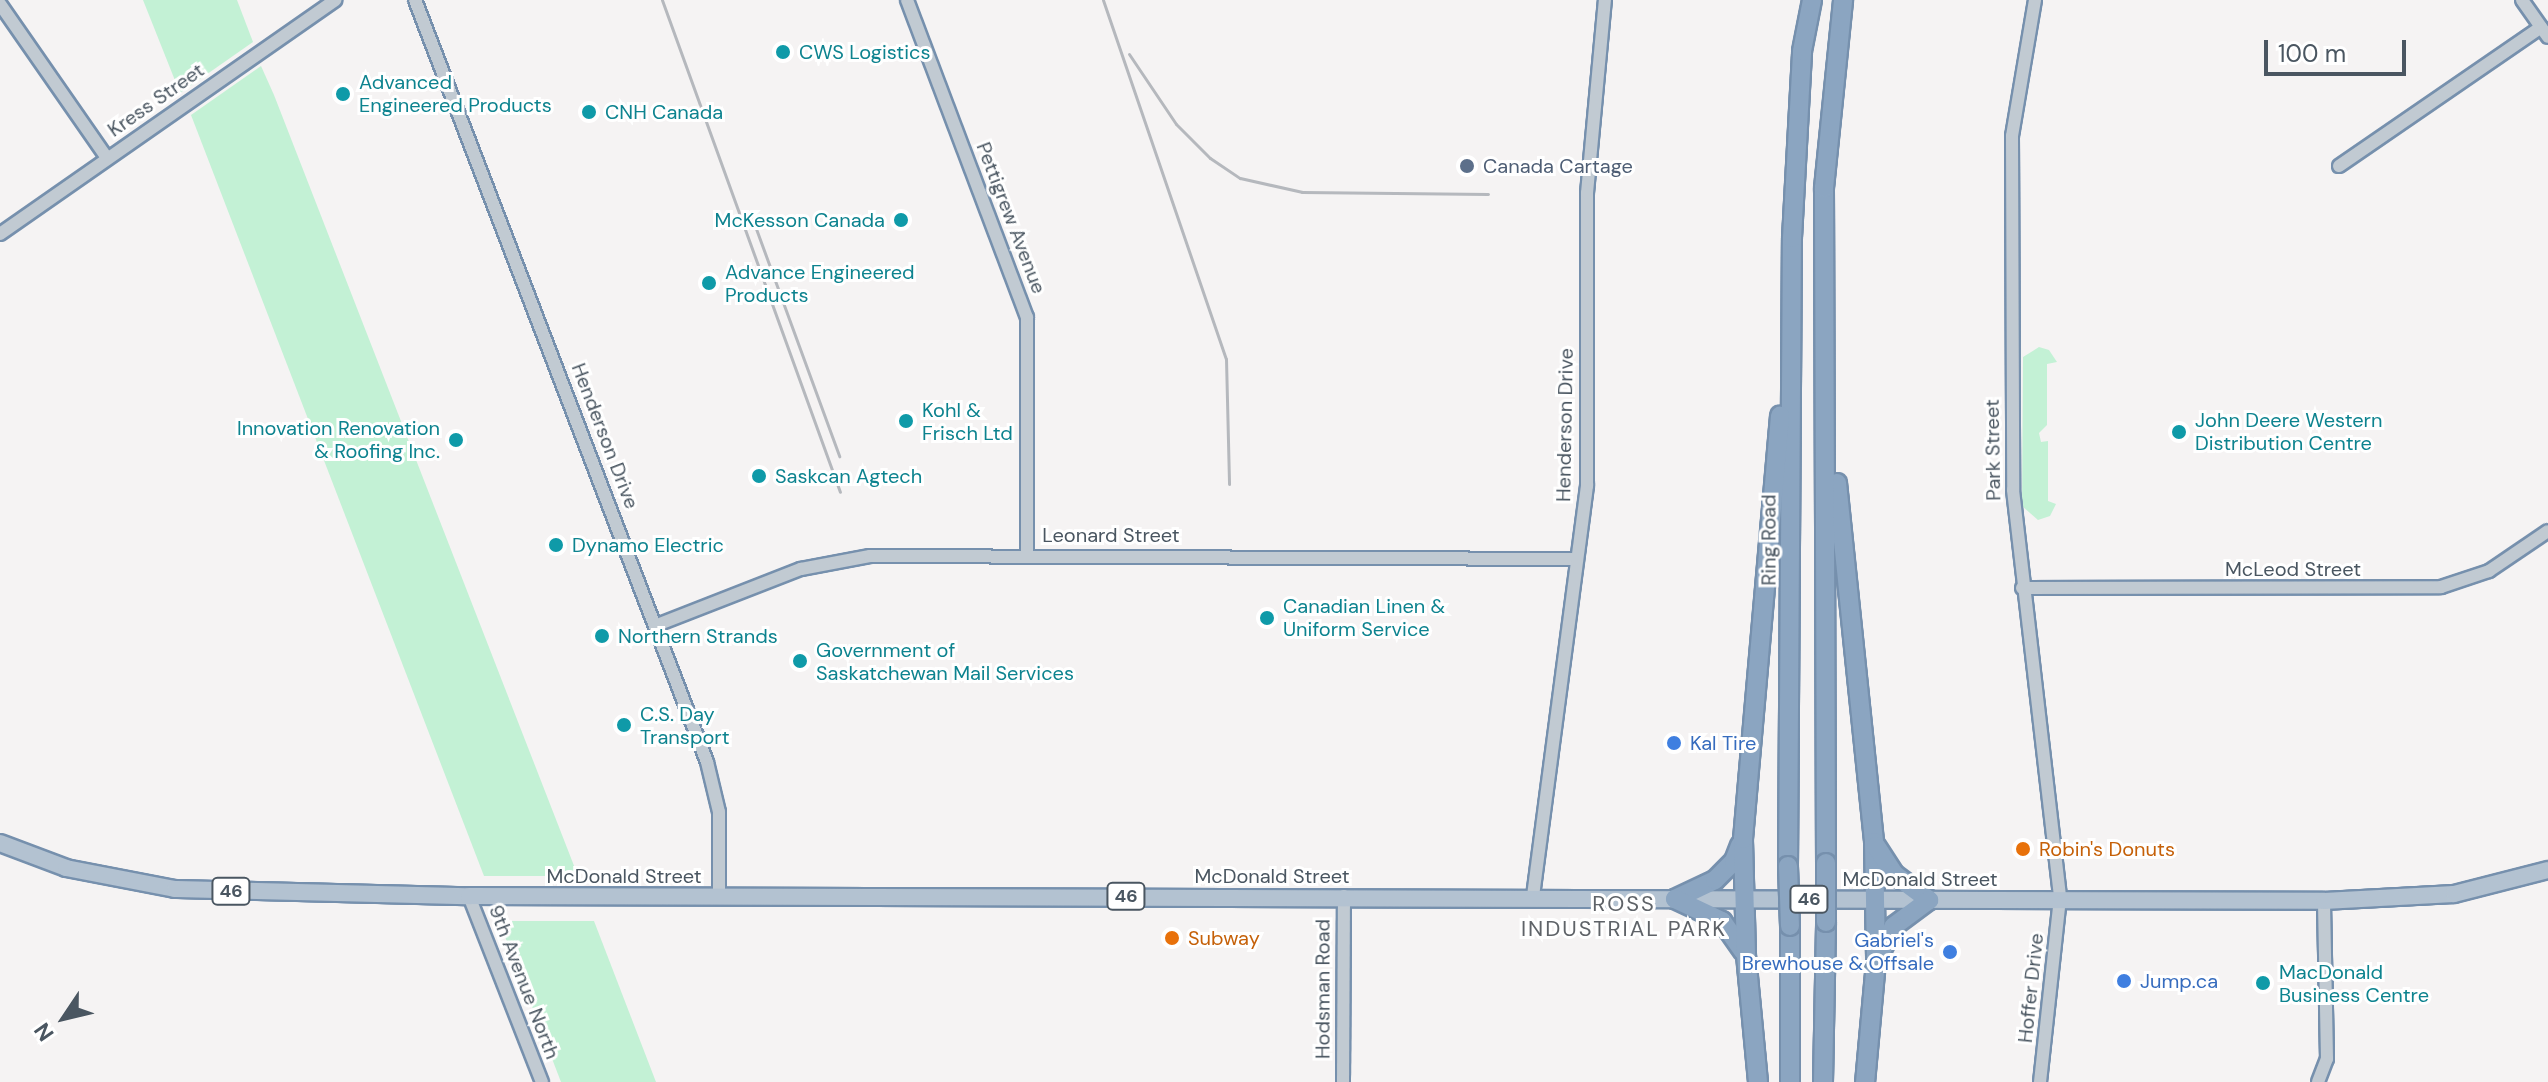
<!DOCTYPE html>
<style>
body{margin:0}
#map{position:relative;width:2548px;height:1082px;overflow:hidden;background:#f5f3f3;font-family:"DM Sans",sans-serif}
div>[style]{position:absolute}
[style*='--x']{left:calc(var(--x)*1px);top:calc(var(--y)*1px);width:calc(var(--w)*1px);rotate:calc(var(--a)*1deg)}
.green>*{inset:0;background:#c3f1d5}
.roads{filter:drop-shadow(2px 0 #7690ad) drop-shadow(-2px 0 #7690ad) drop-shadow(0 2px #7690ad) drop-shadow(0 -2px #7690ad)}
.minor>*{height:12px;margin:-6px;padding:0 6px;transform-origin:6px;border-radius:6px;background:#c1cad2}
.major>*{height:16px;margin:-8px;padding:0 8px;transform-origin:8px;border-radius:8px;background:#b3c2d1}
.highway>*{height:18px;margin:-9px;padding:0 9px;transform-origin:9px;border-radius:9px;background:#8ba5c1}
.rail>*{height:3px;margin:-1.5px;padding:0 1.5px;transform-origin:1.5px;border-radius:1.5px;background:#b5b8bd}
.bridges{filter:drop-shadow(2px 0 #7690ad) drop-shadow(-2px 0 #7690ad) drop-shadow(0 2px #7690ad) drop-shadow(0 -2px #7690ad)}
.highway-bridge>*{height:18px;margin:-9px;padding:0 9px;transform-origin:9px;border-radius:9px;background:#8ba5c1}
.dots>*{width:22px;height:22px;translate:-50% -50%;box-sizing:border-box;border:4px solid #fff;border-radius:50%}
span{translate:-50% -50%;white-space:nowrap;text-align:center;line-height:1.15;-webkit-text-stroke:6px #fff;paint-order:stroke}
.shield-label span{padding:2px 6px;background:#fff;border:2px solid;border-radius:6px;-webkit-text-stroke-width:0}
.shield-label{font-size:18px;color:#4a5661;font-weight:700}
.culture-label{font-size:20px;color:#0d838f}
.left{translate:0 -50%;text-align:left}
.right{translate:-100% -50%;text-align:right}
.street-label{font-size:20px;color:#4a5661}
.service-label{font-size:20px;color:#4e5e75}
.shop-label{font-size:20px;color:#366cbe}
.food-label{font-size:20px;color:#c56008}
.neighbourhood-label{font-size:22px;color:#5f6368;letter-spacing:2px}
.north{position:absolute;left:24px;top:978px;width:80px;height:80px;-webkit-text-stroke:6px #fff;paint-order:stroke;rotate:235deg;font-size:22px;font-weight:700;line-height:32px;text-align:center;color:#4a5661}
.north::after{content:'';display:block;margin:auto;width:28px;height:36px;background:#4a5661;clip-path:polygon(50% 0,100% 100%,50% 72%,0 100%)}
.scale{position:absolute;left:2264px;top:40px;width:142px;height:36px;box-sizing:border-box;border:4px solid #4a5661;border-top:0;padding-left:10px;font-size:24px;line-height:28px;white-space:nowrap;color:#4a5661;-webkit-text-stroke:6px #fff;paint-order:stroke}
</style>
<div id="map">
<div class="green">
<div style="clip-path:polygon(143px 0,237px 0,253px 42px,180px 93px)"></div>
<div style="clip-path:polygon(261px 66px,274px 95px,578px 876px,484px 876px,191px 115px)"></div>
<div style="clip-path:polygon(2039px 347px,2049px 350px,2057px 362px,2047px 364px,2047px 425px,2039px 433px,2041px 442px,2048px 441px,2048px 501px,2056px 504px,2050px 516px,2038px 520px,2022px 506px,2023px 357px)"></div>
<div style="clip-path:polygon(499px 921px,594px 921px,656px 1082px,561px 1082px)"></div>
</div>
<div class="roads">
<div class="minor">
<div style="--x:415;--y:0;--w:816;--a:69.03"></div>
<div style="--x:707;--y:762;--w:51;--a:76.5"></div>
<div style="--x:719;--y:812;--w:84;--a:90"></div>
<div style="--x:907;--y:0;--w:339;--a:69.3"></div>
<div style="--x:1027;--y:317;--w:238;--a:90"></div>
<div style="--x:2035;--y:0;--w:138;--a:99.6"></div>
<div style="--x:2012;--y:136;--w:354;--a:89.8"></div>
<div style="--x:2013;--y:490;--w:411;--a:83.4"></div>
<div style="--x:2060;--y:898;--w:185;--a:96.2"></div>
<div style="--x:2522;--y:0;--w:45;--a:54.9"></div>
<div style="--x:0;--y:4;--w:188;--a:55.2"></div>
<div style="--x:2339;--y:166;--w:245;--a:-34.5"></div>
<div style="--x:0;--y:234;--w:409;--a:-34.9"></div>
<div style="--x:2022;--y:588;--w:419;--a:-0.1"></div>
<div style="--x:2441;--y:587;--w:51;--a:-18.4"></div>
<div style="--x:2489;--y:571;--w:71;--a:-34.1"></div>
<div style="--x:657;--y:625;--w:155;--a:-21.3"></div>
<div style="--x:801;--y:569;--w:70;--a:-10.7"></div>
<div style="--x:870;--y:556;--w:707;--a:0.24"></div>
<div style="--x:469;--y:896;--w:200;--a:68.6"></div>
<div style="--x:1533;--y:896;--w:414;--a:-82.5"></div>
<div style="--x:1587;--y:486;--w:293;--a:-90"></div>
<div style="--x:1587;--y:193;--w:194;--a:-84.7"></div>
<div style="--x:1343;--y:1082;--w:186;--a:-89.7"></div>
<div style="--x:2318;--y:1082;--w:25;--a:-69"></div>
<div style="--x:2327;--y:1059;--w:158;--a:-91.1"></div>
</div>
<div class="major">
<div style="--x:0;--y:843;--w:71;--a:20.7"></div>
<div style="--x:66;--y:868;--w:111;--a:10.9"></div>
<div style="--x:175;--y:889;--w:294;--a:1.4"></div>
<div style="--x:469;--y:896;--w:1855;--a:0.15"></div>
<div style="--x:2324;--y:901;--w:130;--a:-3.1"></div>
<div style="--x:2454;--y:894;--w:97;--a:-14.3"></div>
</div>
<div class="highway">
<div style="--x:1837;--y:483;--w:361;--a:84.1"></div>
<div style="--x:1874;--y:842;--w:120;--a:89"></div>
<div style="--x:1876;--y:962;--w:121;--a:95.2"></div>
<div style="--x:1876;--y:846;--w:33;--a:57"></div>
<div style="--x:1894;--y:874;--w:44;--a:36.6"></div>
<div style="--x:1929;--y:900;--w:44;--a:143.4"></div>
<div style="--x:1894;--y:926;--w:33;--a:117"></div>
<div style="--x:1826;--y:863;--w:675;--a:-90.17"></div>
<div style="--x:1824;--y:188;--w:189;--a:-84.2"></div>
<div style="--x:1788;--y:866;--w:628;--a:-89.64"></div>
<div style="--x:1792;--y:238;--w:187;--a:-86.9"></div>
<div style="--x:1802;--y:51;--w:52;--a:-78.9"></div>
<div style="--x:1675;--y:899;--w:44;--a:-25.4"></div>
<div style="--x:1715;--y:880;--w:27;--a:-45"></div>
<div style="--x:1734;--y:861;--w:17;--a:-69"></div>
<div style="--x:1675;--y:899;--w:52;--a:25.1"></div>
<div style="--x:1722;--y:921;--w:37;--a:55"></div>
<div style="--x:1758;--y:1082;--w:128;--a:-95.4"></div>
<div style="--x:1746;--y:955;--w:116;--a:-91.5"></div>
<div style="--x:1743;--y:839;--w:425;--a:-85"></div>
<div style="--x:1790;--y:1082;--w:156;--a:-90"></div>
<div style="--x:1823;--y:1082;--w:160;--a:-88.9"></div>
</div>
</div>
<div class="rail">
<div style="--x:662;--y:0;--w:523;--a:70.11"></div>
<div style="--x:1103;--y:0;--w:379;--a:71.1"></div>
<div style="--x:1226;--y:359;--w:125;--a:88.6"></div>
<div style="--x:1129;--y:54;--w:84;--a:56.1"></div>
<div style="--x:1176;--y:124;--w:48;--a:45"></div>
<div style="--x:1210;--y:158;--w:36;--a:34"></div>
<div style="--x:1240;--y:178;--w:64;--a:12.7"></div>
<div style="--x:1302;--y:192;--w:186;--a:0.6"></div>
<div style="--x:751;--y:215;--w:257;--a:69.9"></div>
</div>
<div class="bridges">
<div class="highway-bridge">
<div style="--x:1826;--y:863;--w:59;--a:90"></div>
<div style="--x:1788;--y:866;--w:60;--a:88.1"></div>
</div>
</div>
<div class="dots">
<div style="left:783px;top:52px;background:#0f9aa8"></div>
<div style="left:343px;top:94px;background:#0f9aa8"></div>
<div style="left:589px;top:112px;background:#0f9aa8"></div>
<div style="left:1467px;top:166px;background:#5c6f8a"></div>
<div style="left:901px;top:220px;background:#0f9aa8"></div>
<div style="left:709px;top:283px;background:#0f9aa8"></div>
<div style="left:906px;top:421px;background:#0f9aa8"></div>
<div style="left:2179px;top:432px;background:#0f9aa8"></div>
<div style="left:456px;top:440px;background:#0f9aa8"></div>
<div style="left:759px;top:476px;background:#0f9aa8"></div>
<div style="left:556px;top:545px;background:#0f9aa8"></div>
<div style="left:1267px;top:618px;background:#0f9aa8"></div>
<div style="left:602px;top:636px;background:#0f9aa8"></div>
<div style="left:800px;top:661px;background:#0f9aa8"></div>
<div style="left:624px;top:725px;background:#0f9aa8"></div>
<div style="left:1674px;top:743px;background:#3f7fe0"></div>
<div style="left:2023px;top:849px;background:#e8710a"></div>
<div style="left:1172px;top:938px;background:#e8710a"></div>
<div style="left:1950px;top:952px;background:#3f7fe0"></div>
<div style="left:2124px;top:981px;background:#3f7fe0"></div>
<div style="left:2263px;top:983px;background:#0f9aa8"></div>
</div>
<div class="shield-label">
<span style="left:231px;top:891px">46</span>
<span style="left:1126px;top:896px">46</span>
<span style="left:1809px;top:899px">46</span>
</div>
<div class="culture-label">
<span class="left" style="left:799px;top:52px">CWS Logistics</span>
<span class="left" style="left:359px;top:94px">Advanced<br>Engineered Products</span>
<span class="left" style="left:605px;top:112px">CNH Canada</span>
<span class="right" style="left:885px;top:220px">McKesson Canada</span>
<span class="left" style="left:725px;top:284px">Advance Engineered<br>Products</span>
<span class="left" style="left:922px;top:422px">Kohl &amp;<br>Frisch Ltd</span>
<span class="left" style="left:2195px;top:432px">John Deere Western<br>Distribution Centre</span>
<span class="right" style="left:440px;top:440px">Innovation Renovation<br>&amp; Roofing Inc.</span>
<span class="left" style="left:775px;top:476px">Saskcan Agtech</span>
<span class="left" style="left:572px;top:545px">Dynamo Electric</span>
<span class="left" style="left:1283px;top:618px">Canadian Linen &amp;<br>Uniform Service</span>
<span class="left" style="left:618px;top:636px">Northern Strands</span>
<span class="left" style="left:816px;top:662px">Government of<br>Saskatchewan Mail Services</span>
<span class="left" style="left:640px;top:726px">C.S. Day<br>Transport</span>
<span class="left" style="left:2279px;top:984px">MacDonald<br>Business Centre</span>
</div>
<div class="street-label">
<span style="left:156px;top:100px;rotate:-35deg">Kress Street</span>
<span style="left:1011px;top:218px;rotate:69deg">Pettigrew Avenue</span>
<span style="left:1565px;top:425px;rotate:-89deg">Henderson Drive</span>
<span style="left:605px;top:436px;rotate:69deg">Henderson Drive</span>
<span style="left:1993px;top:450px;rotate:-91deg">Park Street</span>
<span style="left:1111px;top:535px">Leonard Street</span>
<span style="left:1769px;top:540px;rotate:-90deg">Ring Road</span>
<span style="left:2293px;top:569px">McLeod Street</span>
<span style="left:624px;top:876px">McDonald Street</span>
<span style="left:1272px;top:876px">McDonald Street</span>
<span style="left:1920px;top:879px">McDonald Street</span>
<span style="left:524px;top:982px;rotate:69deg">9th Avenue North</span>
<span style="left:2031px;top:988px;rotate:-84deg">Hoffer Drive</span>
<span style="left:1323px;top:989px;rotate:-90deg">Hodsman Road</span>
</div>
<div class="service-label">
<span class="left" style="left:1483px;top:166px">Canada Cartage</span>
</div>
<div class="shop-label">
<span class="left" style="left:1690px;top:743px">Kal Tire</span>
<span class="right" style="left:1934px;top:952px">Gabriel's<br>Brewhouse &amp; Offsale</span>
<span class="left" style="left:2140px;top:981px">Jump.ca</span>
</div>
<div class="food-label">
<span class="left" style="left:2039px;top:849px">Robin's Donuts</span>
<span class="left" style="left:1188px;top:938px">Subway</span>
</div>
<div class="neighbourhood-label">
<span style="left:1624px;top:916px">ROSS<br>INDUSTRIAL PARK</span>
</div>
<div class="north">N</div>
<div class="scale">100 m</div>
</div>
